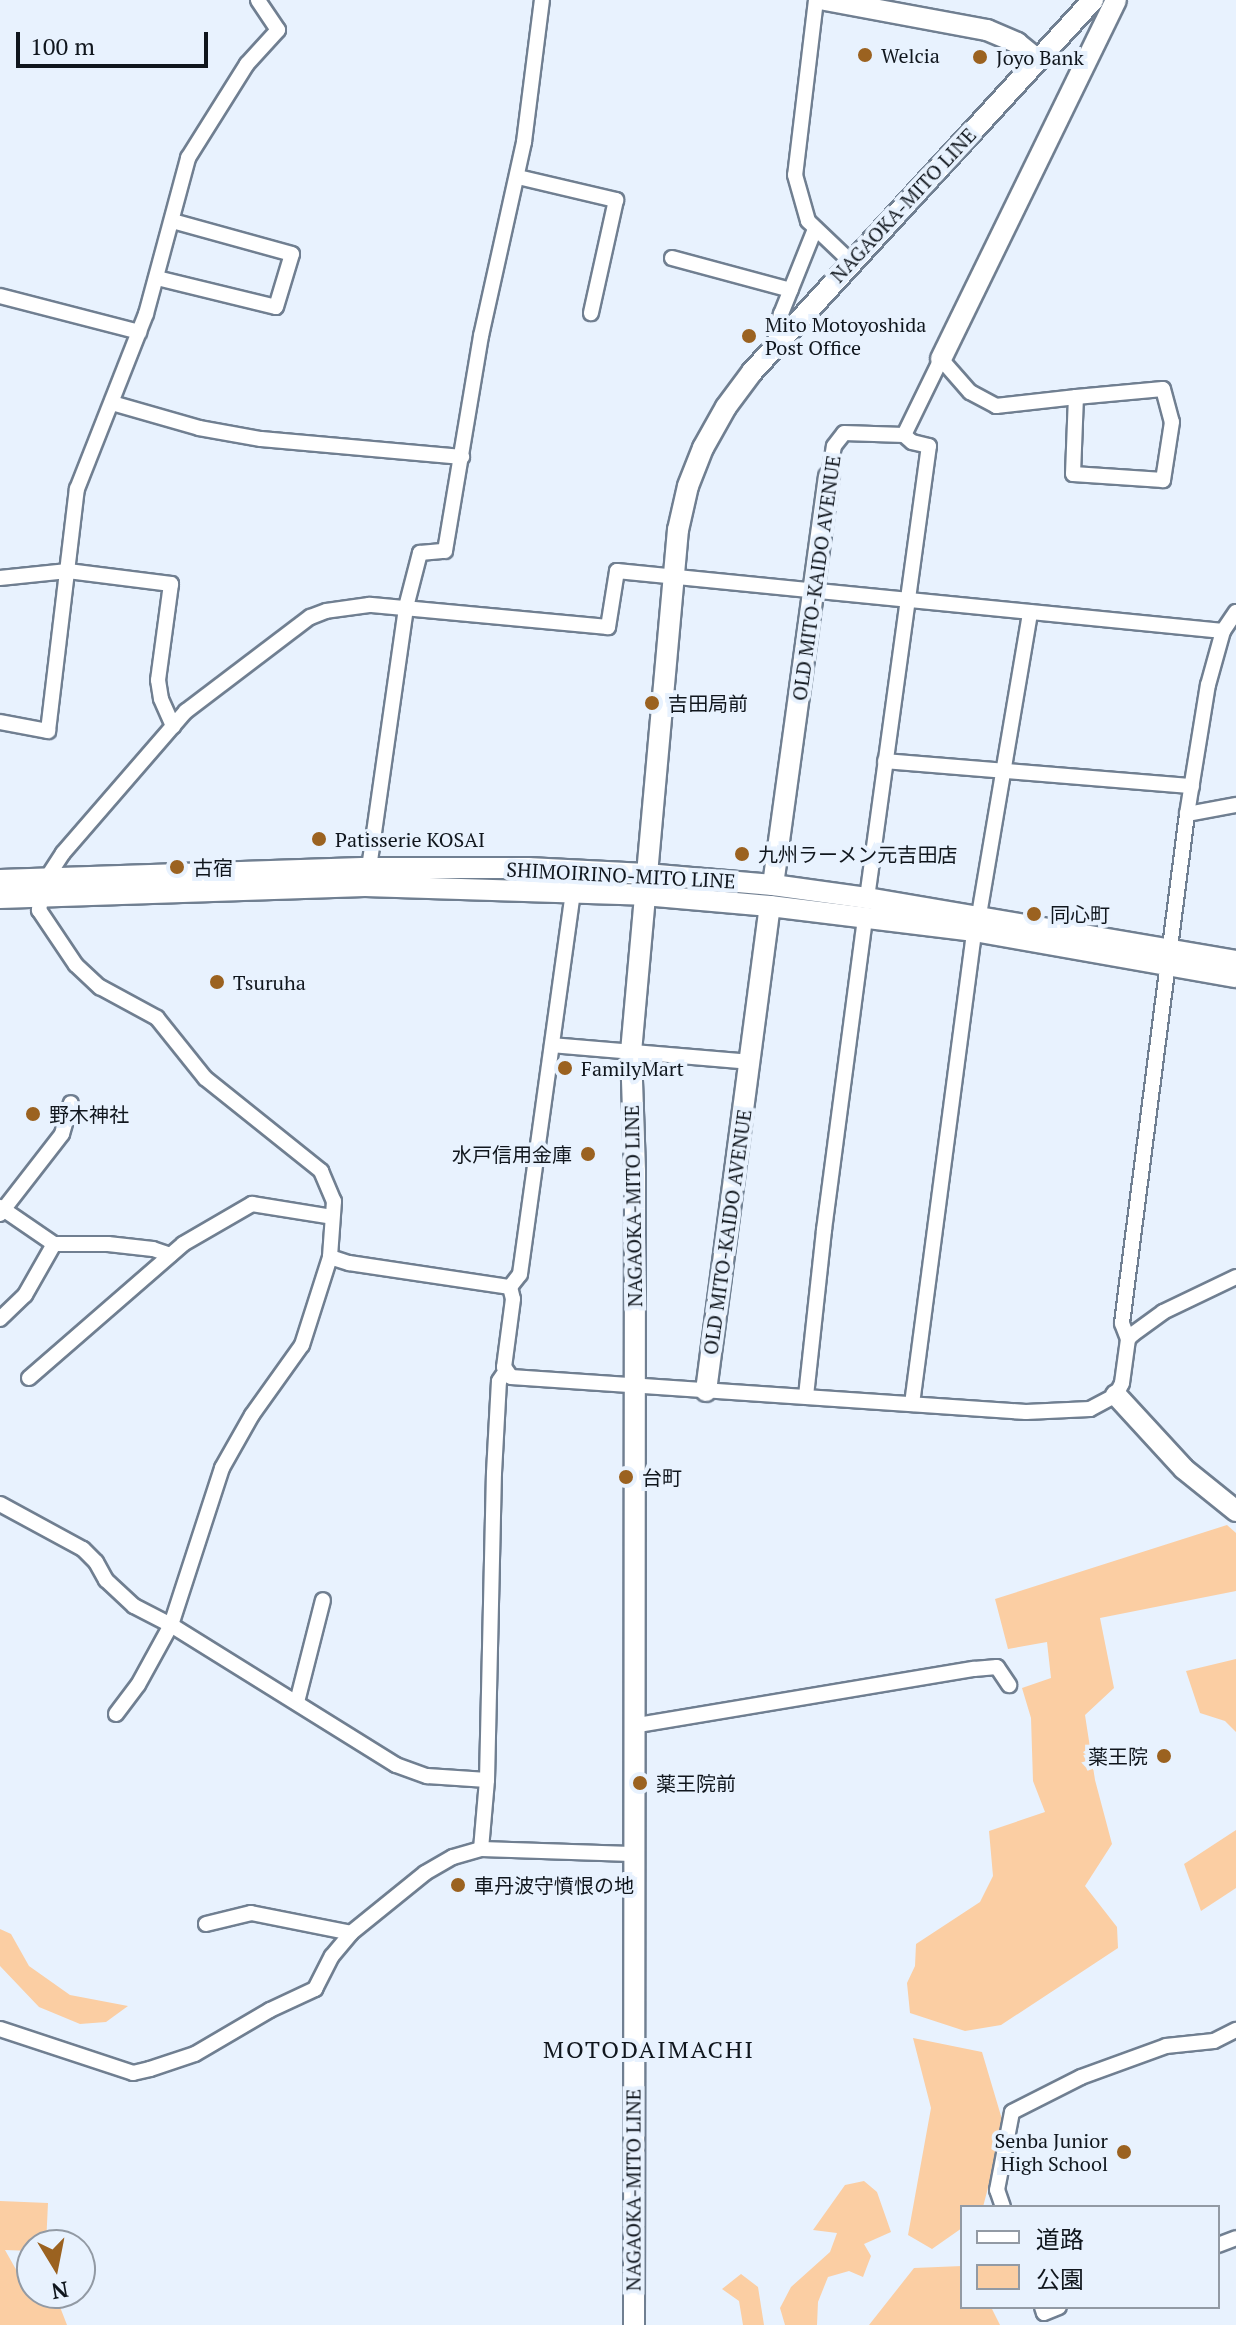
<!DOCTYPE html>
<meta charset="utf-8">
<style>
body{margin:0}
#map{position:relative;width:1236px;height:2325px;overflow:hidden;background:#e8f2fe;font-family:"PT Serif","Noto Sans JP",serif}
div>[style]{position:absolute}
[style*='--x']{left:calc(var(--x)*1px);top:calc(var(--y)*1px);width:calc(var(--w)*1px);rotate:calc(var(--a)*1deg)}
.green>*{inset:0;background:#fbcea3}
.roads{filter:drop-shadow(2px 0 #707f91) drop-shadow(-2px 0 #707f91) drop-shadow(0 2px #707f91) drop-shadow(0 -2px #707f91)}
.street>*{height:14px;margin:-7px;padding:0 7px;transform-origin:7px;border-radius:7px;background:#fff}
.secondary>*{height:20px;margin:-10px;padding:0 10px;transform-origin:10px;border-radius:10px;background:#fff}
.dots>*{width:22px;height:22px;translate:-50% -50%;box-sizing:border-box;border:4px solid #e8f2fe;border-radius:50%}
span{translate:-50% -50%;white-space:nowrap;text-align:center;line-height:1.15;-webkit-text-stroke:8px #e8f2fe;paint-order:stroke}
.poi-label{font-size:20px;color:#10161d}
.left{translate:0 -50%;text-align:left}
.right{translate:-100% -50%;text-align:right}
.street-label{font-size:20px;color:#10161d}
.quarter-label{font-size:24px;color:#10161d;letter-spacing:2px}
.legend{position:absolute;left:960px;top:2205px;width:260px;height:104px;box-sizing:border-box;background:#e8f2fe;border:2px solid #929aa4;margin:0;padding:10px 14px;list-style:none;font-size:24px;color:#10161d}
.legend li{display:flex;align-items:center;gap:16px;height:40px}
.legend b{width:40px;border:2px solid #929aa4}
.north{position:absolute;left:16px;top:2229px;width:80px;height:80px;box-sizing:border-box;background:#e8f2fe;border:2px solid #929aa4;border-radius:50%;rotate:170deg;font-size:22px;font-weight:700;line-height:32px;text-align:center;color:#10161d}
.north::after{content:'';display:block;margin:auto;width:28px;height:36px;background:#9b6220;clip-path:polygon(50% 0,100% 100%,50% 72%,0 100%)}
.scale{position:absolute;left:16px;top:32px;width:192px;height:36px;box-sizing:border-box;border:4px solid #10161d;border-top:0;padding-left:10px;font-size:24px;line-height:28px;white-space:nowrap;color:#10161d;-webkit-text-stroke:6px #e8f2fe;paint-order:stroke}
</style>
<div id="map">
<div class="green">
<div style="clip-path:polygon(1227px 1525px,1236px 1533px,1236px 1591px,1100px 1618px,1114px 1688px,1085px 1715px,1095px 1780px,1112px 1844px,1085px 1886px,1117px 1927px,1118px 1948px,1001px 2025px,965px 2031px,910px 2013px,907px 1983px,915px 1966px,916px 1944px,980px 1902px,993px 1876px,989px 1831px,1045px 1812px,1033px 1781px,1031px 1718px,1022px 1688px,1051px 1678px,1047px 1642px,1008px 1649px,995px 1599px)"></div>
<div style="clip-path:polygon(1236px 1659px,1236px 1732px,1225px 1721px,1200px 1713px,1186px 1671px)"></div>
<div style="clip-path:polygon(1236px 1830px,1236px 1888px,1201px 1911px,1184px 1864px)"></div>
<div style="clip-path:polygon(0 1929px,11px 1934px,29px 1966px,70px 1995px,128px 2006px,106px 2022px,80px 2024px,39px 2007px,0 1966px)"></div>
<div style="clip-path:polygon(913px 2038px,982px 2052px,1004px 2126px,983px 2207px,962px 2207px,962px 2228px,932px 2249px,908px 2235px,931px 2108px)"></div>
<div style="clip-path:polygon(864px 2181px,877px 2192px,891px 2232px,864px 2244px,871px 2256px,863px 2277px,849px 2271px,828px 2277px,818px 2302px,817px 2325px,785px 2325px,780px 2308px,791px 2287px,830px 2252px,837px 2233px,813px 2230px,845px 2185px)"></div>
<div style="clip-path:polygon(0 2201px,48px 2203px,46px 2245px,32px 2245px,32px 2251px,5px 2250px,27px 2289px,32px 2293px,55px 2294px,67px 2325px,0 2325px)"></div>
<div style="clip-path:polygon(962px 2266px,962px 2307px,991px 2307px,1000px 2325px,869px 2325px,914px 2268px)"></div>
<div style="clip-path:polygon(741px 2274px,758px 2287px,764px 2325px,743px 2325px,739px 2301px,722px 2289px)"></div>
</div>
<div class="roads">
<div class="street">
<div style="--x:816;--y:0;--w:176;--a:96.8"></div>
<div style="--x:795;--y:175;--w:48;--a:74.2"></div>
<div style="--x:808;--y:221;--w:58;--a:43.6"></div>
<div style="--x:518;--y:177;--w:101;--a:13.2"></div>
<div style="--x:616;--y:200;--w:116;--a:102.5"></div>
<div style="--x:672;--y:258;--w:123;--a:15.1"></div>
<div style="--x:157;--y:278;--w:122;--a:13.7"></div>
<div style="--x:276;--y:307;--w:55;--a:-73.2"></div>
<div style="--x:292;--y:254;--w:124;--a:-164.6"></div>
<div style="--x:0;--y:296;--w:144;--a:14.5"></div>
<div style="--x:774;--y:346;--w:33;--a:-78"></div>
<div style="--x:781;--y:314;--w:92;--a:-68.2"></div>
<div style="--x:112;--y:403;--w:91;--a:16"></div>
<div style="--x:199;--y:428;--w:63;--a:10.1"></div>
<div style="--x:261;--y:439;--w:202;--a:5.1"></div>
<div style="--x:829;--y:477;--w:31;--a:-81"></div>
<div style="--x:834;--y:446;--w:16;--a:-52"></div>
<div style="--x:844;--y:433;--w:60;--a:1.9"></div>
<div style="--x:904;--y:435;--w:85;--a:-64"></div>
<div style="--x:941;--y:359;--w:44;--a:48.7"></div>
<div style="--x:970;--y:392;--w:30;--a:28"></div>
<div style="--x:996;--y:406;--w:81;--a:-6.4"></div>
<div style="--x:1076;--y:397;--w:87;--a:-5.3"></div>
<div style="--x:1163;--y:389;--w:34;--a:75"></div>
<div style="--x:1172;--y:422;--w:59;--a:98.8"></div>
<div style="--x:1163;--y:480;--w:90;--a:-176.2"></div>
<div style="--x:1073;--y:474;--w:77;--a:-87.8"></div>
<div style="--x:0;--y:578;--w:68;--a:-5.9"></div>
<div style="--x:68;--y:571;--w:104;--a:7.2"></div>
<div style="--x:171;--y:584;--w:97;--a:97.7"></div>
<div style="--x:158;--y:680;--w:19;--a:81"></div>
<div style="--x:161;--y:699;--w:30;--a:66"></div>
<div style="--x:1223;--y:631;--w:609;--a:-174.35"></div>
<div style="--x:617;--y:571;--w:57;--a:99.1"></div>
<div style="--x:608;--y:627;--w:240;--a:-174.7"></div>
<div style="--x:369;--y:605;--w:43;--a:172.1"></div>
<div style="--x:326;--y:611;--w:17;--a:159"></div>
<div style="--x:310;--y:617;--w:156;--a:142.8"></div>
<div style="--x:186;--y:711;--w:188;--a:130.9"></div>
<div style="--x:63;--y:853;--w:31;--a:123"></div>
<div style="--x:46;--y:879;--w:32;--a:103"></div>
<div style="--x:39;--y:910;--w:66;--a:56.1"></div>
<div style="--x:76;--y:965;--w:33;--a:43"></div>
<div style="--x:100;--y:987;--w:65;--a:28.5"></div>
<div style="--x:157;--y:1018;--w:77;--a:51.3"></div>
<div style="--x:205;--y:1078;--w:149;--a:38.7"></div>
<div style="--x:321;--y:1171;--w:33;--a:67"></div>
<div style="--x:334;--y:1201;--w:56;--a:94.1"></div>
<div style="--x:330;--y:1257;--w:20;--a:18"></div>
<div style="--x:349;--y:1263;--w:163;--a:8.5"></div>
<div style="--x:510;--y:1287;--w:12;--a:76"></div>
<div style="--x:513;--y:1299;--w:69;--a:97.5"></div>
<div style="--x:504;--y:1367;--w:12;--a:55"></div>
<div style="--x:511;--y:1377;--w:516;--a:3.89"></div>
<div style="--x:1026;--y:1412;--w:64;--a:-2.7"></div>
<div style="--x:1090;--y:1409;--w:30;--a:-28"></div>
<div style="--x:1116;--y:1395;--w:13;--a:-63"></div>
<div style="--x:1122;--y:1383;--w:44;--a:-82.2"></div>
<div style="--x:1128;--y:1339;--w:7;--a:-45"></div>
<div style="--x:1133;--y:1334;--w:37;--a:-36"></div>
<div style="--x:1163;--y:1312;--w:81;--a:-25.6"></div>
<div style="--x:0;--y:722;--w:49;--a:10.6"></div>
<div style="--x:48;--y:731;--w:244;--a:-83.2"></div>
<div style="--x:77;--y:489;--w:188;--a:-68.5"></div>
<div style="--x:146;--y:314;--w:162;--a:-74.9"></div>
<div style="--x:188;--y:158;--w:111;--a:-57.9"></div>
<div style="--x:247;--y:64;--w:46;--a:-47.6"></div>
<div style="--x:278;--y:30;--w:36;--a:-124"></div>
<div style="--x:885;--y:761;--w:308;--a:4.7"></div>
<div style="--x:1187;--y:814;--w:50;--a:-10.4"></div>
<div style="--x:369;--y:868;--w:264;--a:-81.9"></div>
<div style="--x:406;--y:607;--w:56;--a:-75.5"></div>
<div style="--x:420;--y:553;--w:25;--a:-5"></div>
<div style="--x:445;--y:551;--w:218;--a:-80.5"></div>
<div style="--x:481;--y:336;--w:199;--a:-77.5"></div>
<div style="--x:524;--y:142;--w:143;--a:-82.8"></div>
<div style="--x:867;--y:898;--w:456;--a:-82.2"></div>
<div style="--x:929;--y:446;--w:17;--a:-167"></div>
<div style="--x:912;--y:442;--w:11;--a:-139"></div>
<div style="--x:979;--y:915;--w:307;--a:-80.4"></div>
<div style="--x:552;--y:1045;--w:199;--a:4.9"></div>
<div style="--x:0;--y:1207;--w:65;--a:34.4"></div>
<div style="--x:54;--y:1244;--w:54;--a:0"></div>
<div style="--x:108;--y:1244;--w:45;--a:6.3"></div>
<div style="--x:153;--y:1249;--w:18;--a:19"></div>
<div style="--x:0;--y:1214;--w:101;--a:-52.2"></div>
<div style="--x:62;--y:1134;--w:32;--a:-74"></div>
<div style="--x:510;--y:1287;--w:16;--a:-52"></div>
<div style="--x:520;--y:1274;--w:387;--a:-82.1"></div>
<div style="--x:0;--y:1319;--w:35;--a:-44"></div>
<div style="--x:25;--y:1295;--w:59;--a:-60.4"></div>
<div style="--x:1128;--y:1339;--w:17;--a:-111"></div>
<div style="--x:1122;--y:1323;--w:513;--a:-82.72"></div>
<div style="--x:1187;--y:814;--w:131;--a:-80.8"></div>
<div style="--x:1208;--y:685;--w:56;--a:-74.5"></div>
<div style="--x:1223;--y:631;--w:23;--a:-56"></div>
<div style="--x:29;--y:1378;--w:204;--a:-41"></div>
<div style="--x:183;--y:1244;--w:80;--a:-30.1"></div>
<div style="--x:252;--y:1204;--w:81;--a:9.2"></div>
<div style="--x:806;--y:1396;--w:167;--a:-83.8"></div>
<div style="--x:824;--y:1230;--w:315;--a:-82.5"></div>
<div style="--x:912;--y:1404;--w:477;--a:-82.5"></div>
<div style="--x:0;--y:1504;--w:94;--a:28.5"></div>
<div style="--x:83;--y:1549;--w:18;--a:45"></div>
<div style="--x:96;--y:1562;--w:21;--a:61"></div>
<div style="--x:106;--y:1580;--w:38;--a:43"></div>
<div style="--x:134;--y:1606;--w:42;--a:27.2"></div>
<div style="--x:171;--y:1625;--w:265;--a:31.9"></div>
<div style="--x:396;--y:1765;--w:33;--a:20"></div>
<div style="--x:427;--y:1776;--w:60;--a:3.8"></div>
<div style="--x:297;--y:1702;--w:105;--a:-75.7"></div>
<div style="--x:116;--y:1714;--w:36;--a:-53"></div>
<div style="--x:138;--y:1685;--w:68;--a:-61.2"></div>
<div style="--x:171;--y:1625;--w:165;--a:-72"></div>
<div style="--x:222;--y:1468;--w:61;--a:-60.5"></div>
<div style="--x:252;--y:1415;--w:86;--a:-54.5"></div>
<div style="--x:302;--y:1345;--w:92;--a:-72.3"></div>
<div style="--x:632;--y:1726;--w:347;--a:-9.5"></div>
<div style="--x:974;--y:1669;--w:23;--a:-5"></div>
<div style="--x:997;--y:1667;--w:22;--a:56"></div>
<div style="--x:481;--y:1849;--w:69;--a:-85"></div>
<div style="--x:487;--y:1780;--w:307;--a:-88.7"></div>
<div style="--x:494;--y:1473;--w:92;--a:-86.9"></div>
<div style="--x:499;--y:1381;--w:11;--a:-56"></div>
<div style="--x:206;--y:1924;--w:46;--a:-13.7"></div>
<div style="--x:251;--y:1913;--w:102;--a:11.3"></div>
<div style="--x:0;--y:2029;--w:140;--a:18.3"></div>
<div style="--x:133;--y:2073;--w:17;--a:-13"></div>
<div style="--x:150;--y:2069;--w:47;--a:-18.4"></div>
<div style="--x:195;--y:2054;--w:87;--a:-30.4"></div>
<div style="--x:270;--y:2010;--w:50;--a:-25"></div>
<div style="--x:315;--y:1989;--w:37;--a:-63"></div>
<div style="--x:332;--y:1956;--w:30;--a:-50"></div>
<div style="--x:351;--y:1933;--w:95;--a:-39"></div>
<div style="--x:425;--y:1873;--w:32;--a:-30"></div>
<div style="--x:453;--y:1857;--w:29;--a:-16"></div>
<div style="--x:481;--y:1849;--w:151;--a:1.9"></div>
<div style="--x:1003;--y:2207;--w:18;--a:-109"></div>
<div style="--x:997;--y:2190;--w:79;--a:-79.1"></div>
<div style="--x:1012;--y:2112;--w:77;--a:-26.9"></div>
<div style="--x:1081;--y:2077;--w:90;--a:-20"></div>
<div style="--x:1166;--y:2046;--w:48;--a:-5.9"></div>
<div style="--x:1214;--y:2041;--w:25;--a:-27"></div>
<div style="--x:1218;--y:2245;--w:19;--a:-21"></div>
<div style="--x:1042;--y:2307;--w:6;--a:72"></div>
<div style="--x:1044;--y:2313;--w:16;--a:-22"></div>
</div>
<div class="secondary">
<div style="--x:825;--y:0;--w:165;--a:10.5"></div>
<div style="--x:987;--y:30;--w:33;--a:23"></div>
<div style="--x:1017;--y:43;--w:27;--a:39"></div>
<div style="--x:941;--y:359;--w:399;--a:-64"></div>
<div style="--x:0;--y:880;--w:369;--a:-1.9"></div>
<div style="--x:369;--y:868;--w:159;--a:0"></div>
<div style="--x:528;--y:868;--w:118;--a:2.9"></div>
<div style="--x:646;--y:874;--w:127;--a:5"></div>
<div style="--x:773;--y:885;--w:95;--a:7.9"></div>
<div style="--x:867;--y:898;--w:374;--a:9.7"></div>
<div style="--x:773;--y:885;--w:412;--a:-82.2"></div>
<div style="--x:0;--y:898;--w:365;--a:-1.9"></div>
<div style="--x:365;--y:886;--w:279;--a:1.8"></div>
<div style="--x:644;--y:895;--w:126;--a:5"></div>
<div style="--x:770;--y:906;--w:206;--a:7"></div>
<div style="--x:974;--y:931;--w:266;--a:10"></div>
<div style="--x:706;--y:1391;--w:489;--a:-82.5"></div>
<div style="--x:1116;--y:1395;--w:100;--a:47.4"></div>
<div style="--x:1184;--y:1469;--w:67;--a:38.9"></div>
<div style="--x:634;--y:2325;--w:1154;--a:-89.95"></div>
<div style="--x:635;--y:1171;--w:119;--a:-91.9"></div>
<div style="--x:631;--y:1052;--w:524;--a:-84.86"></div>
<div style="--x:678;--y:530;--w:45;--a:-77.2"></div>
<div style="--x:688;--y:486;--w:41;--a:-68.5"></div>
<div style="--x:703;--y:448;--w:47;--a:-60.7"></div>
<div style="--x:726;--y:407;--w:44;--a:-53.4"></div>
<div style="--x:752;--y:372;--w:505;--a:-47.49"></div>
</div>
</div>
<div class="dots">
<div style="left:865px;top:55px;background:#9b6220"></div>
<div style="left:980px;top:57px;background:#9b6220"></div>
<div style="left:749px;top:336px;background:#9b6220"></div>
<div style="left:652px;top:703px;background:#9b6220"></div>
<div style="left:319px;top:839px;background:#9b6220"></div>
<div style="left:742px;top:854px;background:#9b6220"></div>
<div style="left:177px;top:867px;background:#9b6220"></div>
<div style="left:1034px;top:914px;background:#9b6220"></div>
<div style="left:217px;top:982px;background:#9b6220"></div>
<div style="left:565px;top:1068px;background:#9b6220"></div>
<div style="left:33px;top:1114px;background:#9b6220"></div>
<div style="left:588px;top:1154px;background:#9b6220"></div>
<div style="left:626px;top:1477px;background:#9b6220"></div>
<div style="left:1164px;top:1756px;background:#9b6220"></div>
<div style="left:640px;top:1783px;background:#9b6220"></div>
<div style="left:458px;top:1885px;background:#9b6220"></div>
<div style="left:1124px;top:2152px;background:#9b6220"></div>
</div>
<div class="poi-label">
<span class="left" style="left:881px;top:55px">Welcia</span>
<span class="left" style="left:996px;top:57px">Joyo Bank</span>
<span class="left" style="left:765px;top:336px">Mito Motoyoshida<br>Post Office</span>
<span class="left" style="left:668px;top:703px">吉田局前</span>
<span class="left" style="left:335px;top:839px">Patisserie KOSAI</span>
<span class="left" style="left:758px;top:854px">九州ラーメン元吉田店</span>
<span class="left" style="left:193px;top:867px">古宿</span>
<span class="left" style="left:1050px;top:914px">同心町</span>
<span class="left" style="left:233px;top:982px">Tsuruha</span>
<span class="left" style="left:581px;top:1068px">FamilyMart</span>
<span class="left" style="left:49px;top:1114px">野木神社</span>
<span class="right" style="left:572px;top:1154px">水戸信用金庫</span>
<span class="left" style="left:642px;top:1477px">台町</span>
<span class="right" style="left:1148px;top:1756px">薬王院</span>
<span class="left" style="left:656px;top:1783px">薬王院前</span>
<span class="left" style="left:474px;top:1885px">車丹波守憤恨の地</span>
<span class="right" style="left:1108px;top:2152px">Senba Junior<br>High School</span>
</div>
<div class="street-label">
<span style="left:903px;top:205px;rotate:-47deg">NAGAOKA-MITO LINE</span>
<span style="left:816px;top:578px;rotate:-82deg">OLD MITO-KAIDO AVENUE</span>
<span style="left:621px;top:875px;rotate:3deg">SHIMOIRINO-MITO LINE</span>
<span style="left:633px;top:1206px;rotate:-91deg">NAGAOKA-MITO LINE</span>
<span style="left:727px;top:1232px;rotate:-82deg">OLD MITO-KAIDO AVENUE</span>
<span style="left:633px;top:2190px;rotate:-90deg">NAGAOKA-MITO LINE</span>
</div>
<div class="quarter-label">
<span style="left:649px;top:2050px">MOTODAIMACHI</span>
</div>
<ul class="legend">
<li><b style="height:10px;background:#fff"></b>道路</li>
<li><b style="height:22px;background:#fbcea3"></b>公園</li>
</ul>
<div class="north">N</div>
<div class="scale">100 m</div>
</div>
